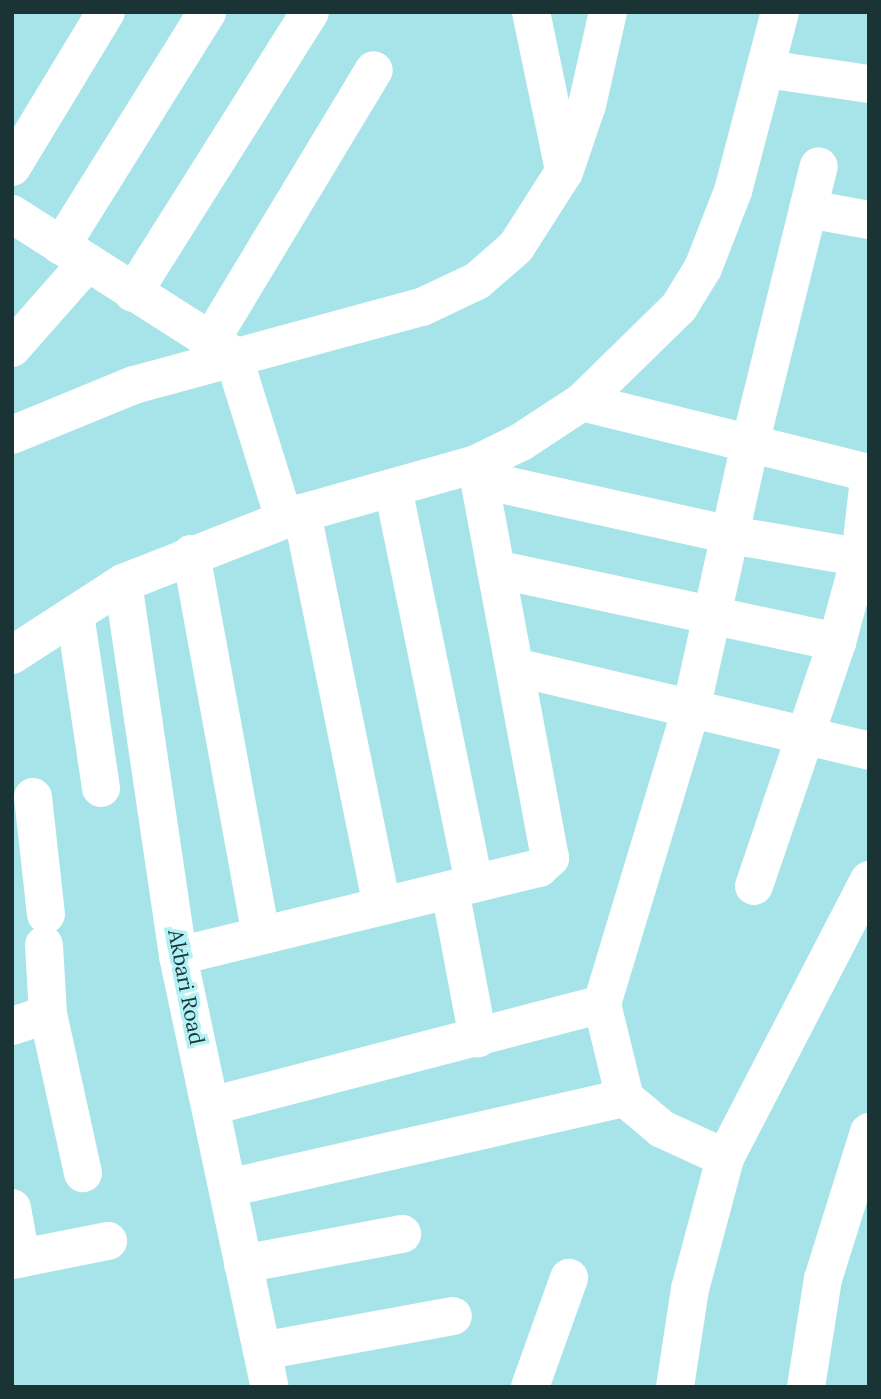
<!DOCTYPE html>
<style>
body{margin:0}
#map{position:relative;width:881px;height:1399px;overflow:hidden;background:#a6e4e9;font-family:Lora,serif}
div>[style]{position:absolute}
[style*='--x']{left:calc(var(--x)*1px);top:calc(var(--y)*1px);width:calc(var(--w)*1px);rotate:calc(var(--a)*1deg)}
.minor>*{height:38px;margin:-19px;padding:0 19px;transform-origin:19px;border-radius:19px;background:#fff}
span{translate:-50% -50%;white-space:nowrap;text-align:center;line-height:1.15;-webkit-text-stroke:7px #b2f1f6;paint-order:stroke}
.street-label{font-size:21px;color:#1a3335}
.frame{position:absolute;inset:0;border:14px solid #1a3335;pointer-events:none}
</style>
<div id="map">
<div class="minor">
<div style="--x:531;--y:12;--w:161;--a:78.2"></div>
<div style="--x:766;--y:69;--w:104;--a:8.3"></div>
<div style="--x:12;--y:167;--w:181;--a:-58.8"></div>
<div style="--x:808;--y:209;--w:62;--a:10.2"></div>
<div style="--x:12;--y:214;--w:262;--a:32.5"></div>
<div style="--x:233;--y:355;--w:172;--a:72.7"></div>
<div style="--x:61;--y:246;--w:276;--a:-58"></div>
<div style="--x:133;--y:293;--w:332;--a:-57.8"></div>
<div style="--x:211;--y:340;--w:315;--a:-58.9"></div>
<div style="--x:12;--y:348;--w:113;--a:-48.6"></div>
<div style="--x:582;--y:402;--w:296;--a:13.9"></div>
<div style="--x:12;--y:435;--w:132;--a:-22.3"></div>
<div style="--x:134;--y:385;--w:298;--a:-15.2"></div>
<div style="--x:422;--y:307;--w:61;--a:-25.3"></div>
<div style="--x:477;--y:281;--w:52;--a:-41.1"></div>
<div style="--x:516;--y:247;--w:89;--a:-57.4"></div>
<div style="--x:564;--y:172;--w:71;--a:-71.1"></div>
<div style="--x:587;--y:105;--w:95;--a:-77.3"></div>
<div style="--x:478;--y:479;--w:259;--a:12.5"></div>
<div style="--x:731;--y:535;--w:140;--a:9.9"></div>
<div style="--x:393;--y:488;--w:404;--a:78.4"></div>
<div style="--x:302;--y:513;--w:401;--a:78.5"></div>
<div style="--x:191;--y:554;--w:386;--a:79.6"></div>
<div style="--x:496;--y:569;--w:349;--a:12.1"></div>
<div style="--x:123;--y:583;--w:377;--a:81.6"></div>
<div style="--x:178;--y:956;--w:441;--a:78"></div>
<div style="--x:75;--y:614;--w:176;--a:81.5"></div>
<div style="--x:12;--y:655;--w:132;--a:-33"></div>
<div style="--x:123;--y:583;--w:192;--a:-21.4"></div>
<div style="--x:302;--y:513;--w:181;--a:-15.7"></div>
<div style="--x:476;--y:464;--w:50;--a:-26.1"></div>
<div style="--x:521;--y:442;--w:73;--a:-33.3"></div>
<div style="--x:582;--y:402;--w:136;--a:-44.4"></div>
<div style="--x:679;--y:307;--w:46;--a:-58.4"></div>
<div style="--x:703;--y:268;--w:83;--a:-68.7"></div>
<div style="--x:733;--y:191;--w:185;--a:-75.3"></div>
<div style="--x:515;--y:667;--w:364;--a:13.3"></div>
<div style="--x:33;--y:797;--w:118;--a:83.7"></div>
<div style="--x:754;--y:886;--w:258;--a:-71.2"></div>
<div style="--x:837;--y:642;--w:87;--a:-74.7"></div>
<div style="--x:860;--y:558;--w:80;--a:-83.5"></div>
<div style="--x:450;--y:890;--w:151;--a:79.3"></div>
<div style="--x:44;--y:945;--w:69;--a:86.7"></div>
<div style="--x:48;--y:1014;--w:163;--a:77.6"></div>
<div style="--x:178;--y:956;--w:372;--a:-13.7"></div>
<div style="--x:539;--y:868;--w:15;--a:-42"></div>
<div style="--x:550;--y:858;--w:401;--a:-100.6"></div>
<div style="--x:602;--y:1004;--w:97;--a:76.3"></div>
<div style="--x:625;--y:1098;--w:48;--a:40"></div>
<div style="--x:662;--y:1129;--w:69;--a:24.7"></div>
<div style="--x:12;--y:1026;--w:38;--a:-18"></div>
<div style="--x:211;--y:1106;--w:404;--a:-14.6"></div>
<div style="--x:602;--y:1004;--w:307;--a:-73.2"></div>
<div style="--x:691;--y:710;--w:272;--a:-77.5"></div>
<div style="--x:750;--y:444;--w:286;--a:-76.1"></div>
<div style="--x:228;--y:1188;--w:407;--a:-12.8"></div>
<div style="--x:12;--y:1208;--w:51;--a:79.8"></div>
<div style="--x:12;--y:1260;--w:98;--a:-11.2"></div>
<div style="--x:243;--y:1264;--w:162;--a:-10.7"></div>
<div style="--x:262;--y:1351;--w:194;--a:-10.4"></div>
<div style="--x:530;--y:1387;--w:116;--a:-70.3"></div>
<div style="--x:675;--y:1387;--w:99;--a:-81.3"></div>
<div style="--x:690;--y:1289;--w:136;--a:-75"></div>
<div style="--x:725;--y:1158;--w:313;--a:-62.6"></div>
<div style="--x:806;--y:1387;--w:109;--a:-81.1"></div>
<div style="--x:823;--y:1279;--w:154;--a:-72.6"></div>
</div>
<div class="street-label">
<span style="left:186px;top:987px;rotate:79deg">Akbari Road</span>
</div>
<div class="frame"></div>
</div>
